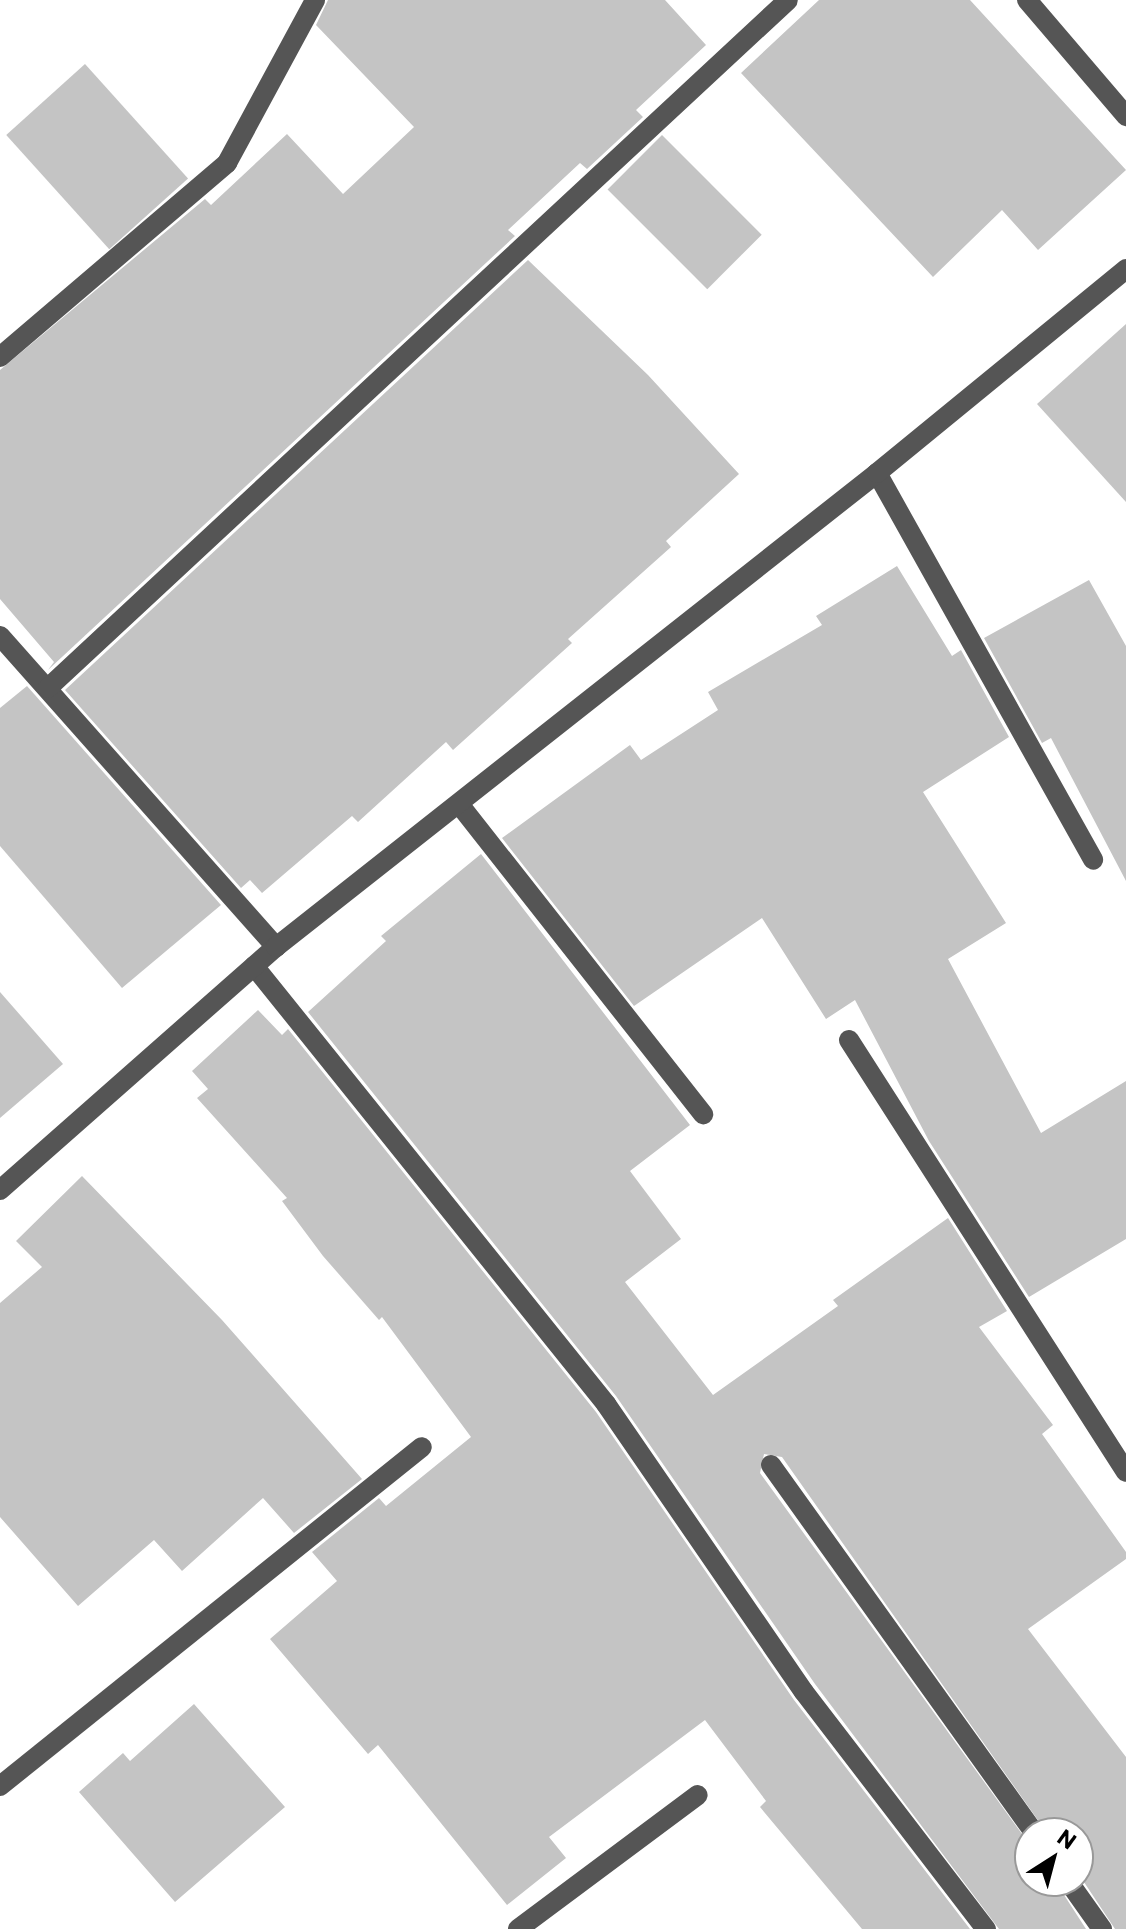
<!DOCTYPE html>
<style>
body{margin:0}
#map{position:relative;width:1126px;height:1929px;overflow:hidden;background:#fff;font-family:Commissioner,sans-serif}
div>[style]{position:absolute}
[style*='--x']{left:calc(var(--x)*1px);top:calc(var(--y)*1px);width:calc(var(--w)*1px);rotate:calc(var(--a)*1deg)}
.building>*{inset:0;background:#c4c4c4;transform-origin:0 0}
.minor>*{height:20px;margin:-10px;padding:0 10px;transform-origin:10px;border-radius:10px;background:#555}
span{translate:-50% -50%;white-space:nowrap;text-align:center;line-height:1.15;-webkit-text-stroke:7px #fff;paint-order:stroke}
.north{position:absolute;left:1014px;top:1817px;width:80px;height:80px;box-sizing:border-box;background:#fff;border:2px solid #999;border-radius:50%;rotate:36deg;font-size:22px;font-weight:700;line-height:32px;text-align:center;color:#000}
.north::after{content:'';display:block;margin:auto;width:28px;height:36px;background:#000;clip-path:polygon(50% 0,100% 100%,50% 72%,0 100%)}
</style>
<div id="map">
<div class="building">
<div style="clip-path:polygon(328px 0,665px 0,706px 45px,636px 110px,643px 117px,587px 169px,580px 163px,508px 230px,515px 236px,48px 670px,54px 662px,0 599px,0 370px,205px 199px,211px 205px,287px 134px,343px 194px,414px 127px,316px 25px)"></div>
<div style="clip-path:polygon(819px 0,970px 0,1126px 170px,1038px 250px,1002px 210px,933px 277px,741px 73px)"></div>
<div style="left:85px;top:64px;width:154px;height:106px;rotate:48deg"></div>
<div style="left:662px;top:135px;width:141px;height:77px;rotate:45deg"></div>
<div style="clip-path:polygon(528px 260px,648px 375px,739px 474px,666px 541px,671px 547px,568px 639px,572px 643px,453px 750px,446px 742px,358px 822px,352px 816px,262px 893px,250px 880px,241px 888px,65px 690px)"></div>
<div style="clip-path:polygon(1126px 324px,1126px 502px,1037px 404px)"></div>
<div style="clip-path:polygon(897px 566px,952px 656px,961px 650px,1009px 737px,923px 792px,1006px 923px,948px 959px,1041px 1133px,1126px 1081px,1126px 1239px,1029px 1297px,929px 1141px,855px 1000px,826px 1019px,762px 918px,634px 1006px,502px 838px,630px 745px,641px 760px,718px 710px,708px 692px,822px 625px,816px 616px)"></div>
<div style="clip-path:polygon(1089px 580px,1126px 646px,1126px 881px,1051px 738px,1042px 743px,984px 638px)"></div>
<div style="clip-path:polygon(27px 686px,221px 905px,122px 988px,0 846px,0 708px)"></div>
<div style="clip-path:polygon(481px 854px,690px 1125px,630px 1171px,681px 1239px,625px 1282px,713px 1395px,838px 1306px,833px 1300px,948px 1218px,1007px 1311px,979px 1327px,1053px 1425px,1042px 1434px,1126px 1552px,1126px 1559px,1028px 1629px,1126px 1757px,1126px 1929px,1115px 1929px,1078px 1873px,1078px 1833px,1047px 1833px,782px 1457px,764px 1454px,760px 1473px,1030px 1845px,1030px 1881px,1055px 1881px,1086px 1929px,999px 1929px,815px 1684px,616px 1396px,308px 1012px,386px 941px,381px 936px)"></div>
<div style="clip-path:polygon(0 992px,63px 1064px,0 1118px)"></div>
<div style="clip-path:polygon(258px 1010px,282px 1035px,288px 1029px,596px 1412px,794px 1700px,970px 1929px,862px 1929px,760px 1807px,766px 1801px,705px 1720px,549px 1837px,566px 1858px,507px 1905px,378px 1745px,368px 1754px,270px 1639px,337px 1581px,312px 1552px,379px 1498px,386px 1506px,471px 1437px,382px 1317px,379px 1320px,323px 1256px,282px 1201px,287px 1198px,197px 1098px,208px 1089px,192px 1071px)"></div>
<div style="clip-path:polygon(82px 1176px,222px 1320px,362px 1479px,294px 1533px,263px 1498px,182px 1571px,154px 1540px,78px 1606px,0 1517px,0 1303px,42px 1267px,16px 1241px)"></div>
<div style="clip-path:polygon(194px 1704px,285px 1807px,175px 1902px,79px 1792px,123px 1753px,130px 1761px)"></div>
</div>
<div class="minor">
<div style="--x:1027;--y:0;--w:153;--a:49.5"></div>
<div style="--x:0;--y:357;--w:299;--a:-40.5"></div>
<div style="--x:227;--y:163;--w:185;--a:-61.6"></div>
<div style="--x:877;--y:473;--w:443;--a:60.8"></div>
<div style="--x:0;--y:636;--w:416;--a:48.4"></div>
<div style="--x:48;--y:688;--w:1010;--a:-42.91"></div>
<div style="--x:459;--y:804;--w:395;--a:51.8"></div>
<div style="--x:254;--y:966;--w:562;--a:51.21"></div>
<div style="--x:606;--y:1404;--w:349;--a:55.5"></div>
<div style="--x:804;--y:1692;--w:299;--a:52.5"></div>
<div style="--x:849;--y:1040;--w:513;--a:57.33"></div>
<div style="--x:0;--y:1190;--w:368;--a:-41.4"></div>
<div style="--x:276;--y:947;--w:765;--a:-38.26"></div>
<div style="--x:877;--y:473;--w:322;--a:-39.3"></div>
<div style="--x:771;--y:1465;--w:452;--a:54.4"></div>
<div style="--x:0;--y:1786;--w:541;--a:-38.78"></div>
<div style="--x:1068;--y:1881;--w:59;--a:54.7"></div>
<div style="--x:518;--y:1929;--w:224;--a:-36.7"></div>
</div>
<div class="north">N</div>
</div>
